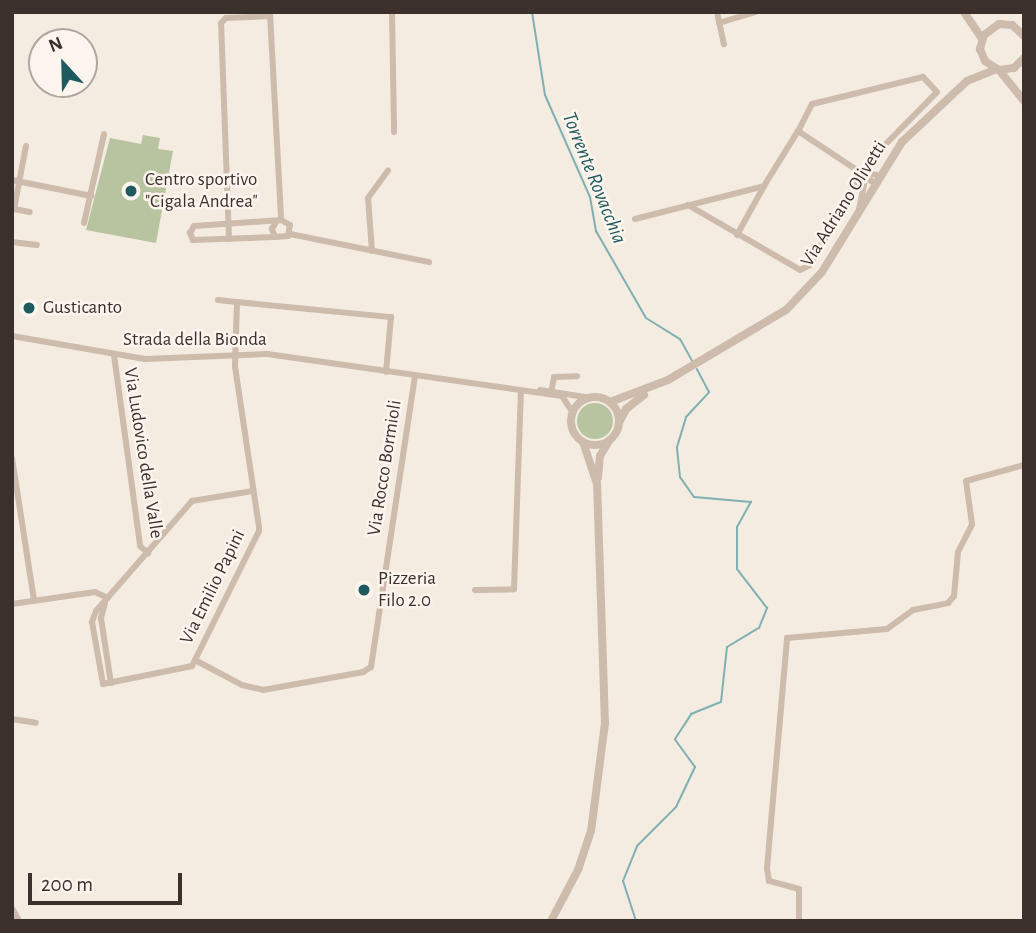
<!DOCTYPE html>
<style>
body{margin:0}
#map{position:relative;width:1036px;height:933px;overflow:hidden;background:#f4ebe1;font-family:"Alegreya Sans",sans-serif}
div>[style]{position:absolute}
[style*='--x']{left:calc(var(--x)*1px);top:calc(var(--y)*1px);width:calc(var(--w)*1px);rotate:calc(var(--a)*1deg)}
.green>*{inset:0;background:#b8c4a0}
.round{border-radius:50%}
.stream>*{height:2px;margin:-1px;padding:0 1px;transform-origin:1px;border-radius:1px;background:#7fb0b2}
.minor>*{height:6px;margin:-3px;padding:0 3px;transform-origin:3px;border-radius:3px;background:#cdbbac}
.tertiary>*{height:8px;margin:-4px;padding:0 4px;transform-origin:4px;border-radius:4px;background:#cdbbac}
.tertiary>.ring{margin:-4px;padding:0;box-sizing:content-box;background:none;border:8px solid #cdbbac;border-radius:50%}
.dots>*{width:19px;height:19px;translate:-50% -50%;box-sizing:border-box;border:4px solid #fbf5ee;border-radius:50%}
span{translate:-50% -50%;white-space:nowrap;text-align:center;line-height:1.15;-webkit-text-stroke:5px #fbf5ee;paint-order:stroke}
.poi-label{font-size:19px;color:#3b302b}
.left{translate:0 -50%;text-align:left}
.street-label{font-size:19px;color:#3b302b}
.water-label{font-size:21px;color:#1f5a5e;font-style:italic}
.frame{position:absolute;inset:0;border:14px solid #3b302b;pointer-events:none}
.north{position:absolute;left:28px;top:28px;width:70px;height:70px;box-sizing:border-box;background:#fbf5ee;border:2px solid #aea6a0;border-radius:50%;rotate:338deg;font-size:19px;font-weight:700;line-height:28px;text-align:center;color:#3b302b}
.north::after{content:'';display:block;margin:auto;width:24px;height:32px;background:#1f5a5e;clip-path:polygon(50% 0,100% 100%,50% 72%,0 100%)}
.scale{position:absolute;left:28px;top:873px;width:154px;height:32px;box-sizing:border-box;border:4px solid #3b302b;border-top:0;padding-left:9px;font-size:21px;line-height:24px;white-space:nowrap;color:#3b302b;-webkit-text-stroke:5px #fbf5ee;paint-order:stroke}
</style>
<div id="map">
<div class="green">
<i style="clip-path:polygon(143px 135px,160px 138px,158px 149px,173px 151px,156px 243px,86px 230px,110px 138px,141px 144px)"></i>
<i class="round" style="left:577px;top:403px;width:36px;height:36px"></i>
</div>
<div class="stream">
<i style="--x:532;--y:12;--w:84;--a:81.1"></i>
<i style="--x:545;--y:95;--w:111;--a:66.2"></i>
<i style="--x:590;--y:197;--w:35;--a:80"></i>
<i style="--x:596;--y:231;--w:100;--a:60.1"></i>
<i style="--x:646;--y:318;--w:40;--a:32"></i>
<i style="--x:680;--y:339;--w:25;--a:61"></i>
<i style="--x:636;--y:921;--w:42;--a:-108"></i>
<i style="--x:623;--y:881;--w:38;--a:-68"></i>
<i style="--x:637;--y:846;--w:55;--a:-45"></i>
<i style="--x:676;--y:807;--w:44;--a:-64.6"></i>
<i style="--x:695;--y:767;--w:34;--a:-126"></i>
<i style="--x:675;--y:739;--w:30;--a:-57"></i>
<i style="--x:691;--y:714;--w:32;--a:-22"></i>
<i style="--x:721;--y:702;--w:55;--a:-83.8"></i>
<i style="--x:727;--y:647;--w:37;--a:-31"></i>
<i style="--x:759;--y:628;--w:22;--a:-68"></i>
<i style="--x:767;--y:608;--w:49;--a:-127.6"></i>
<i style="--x:737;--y:569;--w:42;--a:-90"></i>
<i style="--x:737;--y:527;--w:29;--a:-61"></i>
<i style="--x:751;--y:502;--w:57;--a:-175"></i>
<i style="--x:694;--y:497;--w:24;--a:-125"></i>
<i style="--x:680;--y:477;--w:30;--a:-96"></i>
<i style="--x:677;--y:447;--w:31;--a:-73"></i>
<i style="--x:686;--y:417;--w:34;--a:-47"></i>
<i style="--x:709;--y:392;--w:26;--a:-118"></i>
</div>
<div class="minor">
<i style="--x:392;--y:12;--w:120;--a:89"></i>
<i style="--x:717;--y:12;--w:33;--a:78"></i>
<i style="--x:270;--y:14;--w:206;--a:86.9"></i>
<i style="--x:719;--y:23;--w:39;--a:-17"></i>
<i style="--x:26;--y:146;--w:64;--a:100.8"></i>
<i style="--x:14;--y:209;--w:16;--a:11"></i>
<i style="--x:12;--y:180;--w:81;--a:11.4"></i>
<i style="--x:874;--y:183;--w:21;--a:-143"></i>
<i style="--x:857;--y:170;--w:23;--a:15"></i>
<i style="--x:688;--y:205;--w:129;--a:30.1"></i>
<i style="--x:800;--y:270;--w:11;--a:-27"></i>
<i style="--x:810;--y:265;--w:121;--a:-60.3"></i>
<i style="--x:870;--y:160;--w:95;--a:-45.4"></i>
<i style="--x:937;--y:92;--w:21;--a:-133"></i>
<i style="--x:923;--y:77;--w:114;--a:166.3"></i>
<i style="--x:812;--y:104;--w:30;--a:117"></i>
<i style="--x:859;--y:210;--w:31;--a:-79"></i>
<i style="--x:635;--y:219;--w:133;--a:-14.3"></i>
<i style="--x:764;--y:186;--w:65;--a:-58.3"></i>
<i style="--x:798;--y:131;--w:71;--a:33.5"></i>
<i style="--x:84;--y:223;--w:91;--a:-77.3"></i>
<i style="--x:290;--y:234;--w:142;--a:11.4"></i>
<i style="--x:737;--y:235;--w:56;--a:-61.1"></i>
<i style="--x:275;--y:237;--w:82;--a:177.9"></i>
<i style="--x:193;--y:240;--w:8;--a:-113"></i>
<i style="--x:190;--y:233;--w:8;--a:-60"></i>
<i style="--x:194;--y:226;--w:87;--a:-3.9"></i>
<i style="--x:281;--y:220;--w:10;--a:29"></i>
<i style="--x:290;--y:225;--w:11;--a:100"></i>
<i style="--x:288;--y:236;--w:13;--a:176"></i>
<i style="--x:275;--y:237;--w:9;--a:-111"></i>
<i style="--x:272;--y:229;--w:8;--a:-60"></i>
<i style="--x:229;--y:239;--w:216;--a:-92.1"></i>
<i style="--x:221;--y:23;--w:7;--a:-45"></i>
<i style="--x:226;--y:18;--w:44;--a:-2.6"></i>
<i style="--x:12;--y:242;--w:25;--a:7"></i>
<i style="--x:372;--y:251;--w:53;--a:-94.3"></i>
<i style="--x:368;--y:198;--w:34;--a:-54"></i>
<i style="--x:218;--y:300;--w:19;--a:6"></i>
<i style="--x:12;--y:336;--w:135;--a:9.8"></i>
<i style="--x:145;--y:359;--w:122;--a:-2.3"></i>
<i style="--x:267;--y:354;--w:298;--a:8.1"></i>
<i style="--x:562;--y:396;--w:20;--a:57"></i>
<i style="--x:114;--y:355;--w:193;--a:82.2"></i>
<i style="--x:140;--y:546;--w:11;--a:41"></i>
<i style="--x:540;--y:390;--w:52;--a:8.9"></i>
<i style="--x:551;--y:393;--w:16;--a:-79"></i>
<i style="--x:554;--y:377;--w:23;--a:-2"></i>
<i style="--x:12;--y:458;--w:144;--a:81.2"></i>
<i style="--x:253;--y:491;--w:62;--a:170.7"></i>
<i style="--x:192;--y:501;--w:146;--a:131.1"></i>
<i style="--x:96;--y:611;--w:12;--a:110"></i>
<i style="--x:92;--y:622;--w:63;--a:79.9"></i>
<i style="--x:103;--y:684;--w:91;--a:-11.4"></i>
<i style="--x:192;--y:666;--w:151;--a:-63.6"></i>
<i style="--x:259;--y:531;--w:4;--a:-90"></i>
<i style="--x:259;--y:527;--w:163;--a:-98.5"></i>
<i style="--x:235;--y:366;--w:64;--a:-88.2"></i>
<i style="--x:237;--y:302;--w:155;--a:5.6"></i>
<i style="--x:391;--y:317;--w:55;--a:95.2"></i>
<i style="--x:475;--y:590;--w:39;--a:-1"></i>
<i style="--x:514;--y:589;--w:198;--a:-88"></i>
<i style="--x:105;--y:603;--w:16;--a:105"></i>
<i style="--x:101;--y:618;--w:66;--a:81.3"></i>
<i style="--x:12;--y:604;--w:84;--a:-8.2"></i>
<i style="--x:95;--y:592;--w:14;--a:25"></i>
<i style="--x:195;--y:660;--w:53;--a:28"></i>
<i style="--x:242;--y:685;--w:22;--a:13"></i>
<i style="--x:263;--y:690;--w:102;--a:-10.2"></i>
<i style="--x:363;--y:672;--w:9;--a:-32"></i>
<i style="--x:371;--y:667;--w:294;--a:-81.4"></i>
<i style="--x:12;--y:719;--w:24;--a:9"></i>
<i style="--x:799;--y:921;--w:32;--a:-90"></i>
<i style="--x:799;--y:889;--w:31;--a:-165"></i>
<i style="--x:769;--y:881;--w:13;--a:-99"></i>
<i style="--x:767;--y:868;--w:231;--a:-85"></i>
<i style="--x:787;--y:638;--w:100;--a:-5.1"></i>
<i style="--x:887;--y:629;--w:32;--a:-36"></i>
<i style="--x:913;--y:610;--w:36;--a:-11"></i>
<i style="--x:948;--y:603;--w:9;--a:-49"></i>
<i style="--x:954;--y:596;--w:44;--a:-84.8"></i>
<i style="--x:958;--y:552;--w:31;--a:-63"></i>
<i style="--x:972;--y:524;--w:43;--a:-97.9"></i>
<i style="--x:966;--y:481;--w:60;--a:-15.4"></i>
</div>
<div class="tertiary">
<i style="--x:964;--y:12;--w:32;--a:56"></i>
<i style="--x:1024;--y:36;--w:16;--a:-137"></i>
<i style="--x:1012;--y:25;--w:13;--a:-176"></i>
<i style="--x:999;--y:24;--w:19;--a:144"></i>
<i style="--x:984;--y:35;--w:15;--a:106"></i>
<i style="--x:980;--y:49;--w:13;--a:67"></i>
<i style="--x:985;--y:61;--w:17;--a:33"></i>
<i style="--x:999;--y:70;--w:15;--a:-8"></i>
<i style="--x:1014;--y:68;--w:14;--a:-45"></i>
<i style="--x:999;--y:70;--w:40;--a:51"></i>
<i class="ring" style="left:571px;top:397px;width:40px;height:40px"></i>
<i style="--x:610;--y:402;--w:62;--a:-20.8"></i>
<i style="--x:668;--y:380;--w:137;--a:-30.7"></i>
<i style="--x:786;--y:310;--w:52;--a:-46.5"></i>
<i style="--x:822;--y:272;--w:153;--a:-58.4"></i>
<i style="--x:902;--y:142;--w:89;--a:-43.2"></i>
<i style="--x:967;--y:81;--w:31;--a:-22"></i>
<i style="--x:620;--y:421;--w:13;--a:-63"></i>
<i style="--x:626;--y:409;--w:23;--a:-38"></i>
<i style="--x:598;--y:478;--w:22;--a:-85"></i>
<i style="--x:600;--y:456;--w:17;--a:-59"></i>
<i style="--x:12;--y:910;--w:13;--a:61"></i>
<i style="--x:551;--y:921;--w:58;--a:-62.1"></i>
<i style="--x:578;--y:870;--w:41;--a:-71.6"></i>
<i style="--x:591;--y:831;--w:109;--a:-82.6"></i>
<i style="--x:605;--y:723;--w:239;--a:-91.9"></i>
<i style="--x:597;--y:484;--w:44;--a:-108.4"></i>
</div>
<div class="dots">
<i style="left:131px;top:191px;background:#1f5a5e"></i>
<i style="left:29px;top:308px;background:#1f5a5e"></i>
<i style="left:364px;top:590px;background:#1f5a5e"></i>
</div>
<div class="poi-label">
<span class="left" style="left:145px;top:191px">Centro sportivo<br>"Cigala Andrea"</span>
<span class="left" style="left:43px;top:308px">Gusticanto</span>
<span class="left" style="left:378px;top:590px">Pizzeria<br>Filo 2.0</span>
</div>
<div class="street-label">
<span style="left:844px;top:204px;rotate:-58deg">Via Adriano Olivetti</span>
<span style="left:195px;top:340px">Strada della Bionda</span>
<span style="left:143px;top:453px;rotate:81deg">Via Ludovico della Valle</span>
<span style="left:385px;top:468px;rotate:-81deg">Via Rocco Bormioli</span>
<span style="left:213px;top:587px;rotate:-64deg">Via Emilio Papini</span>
</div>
<div class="water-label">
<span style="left:594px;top:178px;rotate:68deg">Torrente Rovacchia</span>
</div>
<div class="frame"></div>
<div class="north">N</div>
<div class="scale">200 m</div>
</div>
